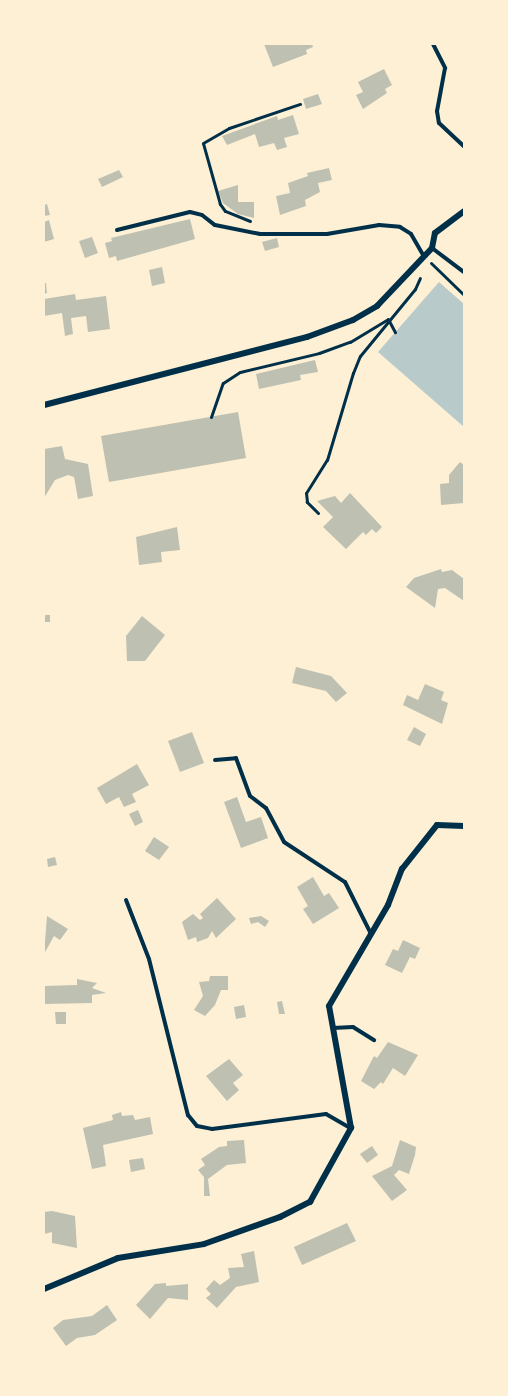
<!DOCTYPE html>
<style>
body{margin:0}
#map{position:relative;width:508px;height:1396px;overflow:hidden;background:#fdf0d5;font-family:"Libre Baskerville",serif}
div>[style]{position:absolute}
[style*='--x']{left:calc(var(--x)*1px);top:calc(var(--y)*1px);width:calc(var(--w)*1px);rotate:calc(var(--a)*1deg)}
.green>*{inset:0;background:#b9caca}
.building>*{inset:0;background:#bec0b2}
.path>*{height:3px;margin:-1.5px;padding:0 1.5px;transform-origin:1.5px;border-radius:1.5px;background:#003049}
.service>*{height:4px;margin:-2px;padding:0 2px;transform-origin:2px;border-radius:2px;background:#003049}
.minor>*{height:6px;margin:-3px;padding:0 3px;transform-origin:3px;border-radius:3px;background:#003049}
span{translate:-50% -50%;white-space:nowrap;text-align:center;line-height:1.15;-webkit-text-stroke:5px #fdf0d5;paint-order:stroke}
.frame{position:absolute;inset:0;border:45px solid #fdf0d5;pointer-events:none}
</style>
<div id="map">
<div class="green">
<i style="clip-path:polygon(439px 282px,464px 304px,464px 427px,378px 352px)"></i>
</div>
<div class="building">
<i style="clip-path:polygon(264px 44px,312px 44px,313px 47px,306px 50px,307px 54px,273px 67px)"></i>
<i style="clip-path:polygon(384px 69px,392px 85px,385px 89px,387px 93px,363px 109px,356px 95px,363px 92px,358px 82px)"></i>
<i style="clip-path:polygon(318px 94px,322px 104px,306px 109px,303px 99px)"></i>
<i style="clip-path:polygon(293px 115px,299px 134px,284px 138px,287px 147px,277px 150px,274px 143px,259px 147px,255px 134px,227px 145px,222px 136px,277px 116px,278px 120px)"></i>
<i style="clip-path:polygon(329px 168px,332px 180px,318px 183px,320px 192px,305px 200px,306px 206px,280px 215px,276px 196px,290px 193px,288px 183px,308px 176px,307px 173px)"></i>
<i style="clip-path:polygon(119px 170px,123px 177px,102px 187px,98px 179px)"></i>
<i style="clip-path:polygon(238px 185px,238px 202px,254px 202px,254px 218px,238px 214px,223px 203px,218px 191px)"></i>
<i style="clip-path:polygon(47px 204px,50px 215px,44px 216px,44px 205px)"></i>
<i style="clip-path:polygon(190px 219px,195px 239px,117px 261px,116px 256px,109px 258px,105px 243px,112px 241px,111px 238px)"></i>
<i style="clip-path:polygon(49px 220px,54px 239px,44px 242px,44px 222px)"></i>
<i style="clip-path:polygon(92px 237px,98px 253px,85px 258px,79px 241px)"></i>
<i style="clip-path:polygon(277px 238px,279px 247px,265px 251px,262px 242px)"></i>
<i style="clip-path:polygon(162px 267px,165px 283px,152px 286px,149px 270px)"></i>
<i style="clip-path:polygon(44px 283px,46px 283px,47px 293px,44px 294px)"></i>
<i style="clip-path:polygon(75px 294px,76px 300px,106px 296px,110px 329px,88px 332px,86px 316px,71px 318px,73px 334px,65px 336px,62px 313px,44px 316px,44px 299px)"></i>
<i style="clip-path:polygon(315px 360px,318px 372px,300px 375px,301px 380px,259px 389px,256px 374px)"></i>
<i style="clip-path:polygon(238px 412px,246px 458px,109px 482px,101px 436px)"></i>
<i style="clip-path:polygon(62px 446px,65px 459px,88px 464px,93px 496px,78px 499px,74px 477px,68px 475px,55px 480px,44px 498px,44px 449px)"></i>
<i style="clip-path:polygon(460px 462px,464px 465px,464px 503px,441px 505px,440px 484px,449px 483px,449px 475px)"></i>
<i style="clip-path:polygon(350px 493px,382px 527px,376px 533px,372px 529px,366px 535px,363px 532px,346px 549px,323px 527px,333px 517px,317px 501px,335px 496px,341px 503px)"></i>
<i style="clip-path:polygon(177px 527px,180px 550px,161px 552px,162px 562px,139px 565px,136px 537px)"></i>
<i style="clip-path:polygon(441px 569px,442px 572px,452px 570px,464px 579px,464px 601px,445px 588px,438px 589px,435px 608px,406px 587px,414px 578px)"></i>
<i style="clip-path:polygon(44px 615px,50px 615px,50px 622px,44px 622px)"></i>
<i style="clip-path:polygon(142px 616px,165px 635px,145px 661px,127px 661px,126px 636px)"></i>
<i style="clip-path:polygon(296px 667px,331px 676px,347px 693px,336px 702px,326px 691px,292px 683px)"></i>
<i style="clip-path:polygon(425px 684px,444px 692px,441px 700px,448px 703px,442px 724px,403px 705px,407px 695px,418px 700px)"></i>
<i style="clip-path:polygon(414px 727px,426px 734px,420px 746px,407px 740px)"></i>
<i style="clip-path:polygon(192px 732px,204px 763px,180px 772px,168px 741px)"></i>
<i style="clip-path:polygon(137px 764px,149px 785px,132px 794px,136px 802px,124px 807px,119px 797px,106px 804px,97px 788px)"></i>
<i style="clip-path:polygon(237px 797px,246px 822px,261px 817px,268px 838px,241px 848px,224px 802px)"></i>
<i style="clip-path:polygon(138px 810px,143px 822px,135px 826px,129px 814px)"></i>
<i style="clip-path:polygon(154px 837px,169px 847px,159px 860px,145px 851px)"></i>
<i style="clip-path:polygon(55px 857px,57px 865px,48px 867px,47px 859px)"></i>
<i style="clip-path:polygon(313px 877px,324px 896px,329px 893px,339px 908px,313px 924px,303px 909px,308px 906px,297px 887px)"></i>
<i style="clip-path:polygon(217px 898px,236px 919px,216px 938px,212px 931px,208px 938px,197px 942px,196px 937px,188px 940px,182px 922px,193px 914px,200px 920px,203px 918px,200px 914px)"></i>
<i style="clip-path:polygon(47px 916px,68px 929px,60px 940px,54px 936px,44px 954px)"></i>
<i style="clip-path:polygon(261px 916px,269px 921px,265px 927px,258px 922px,251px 924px,249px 918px)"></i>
<i style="clip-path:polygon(403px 940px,420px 948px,415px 959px,410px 957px,402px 973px,385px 965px,393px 949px,398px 951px)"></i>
<i style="clip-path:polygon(210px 976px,228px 976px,228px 990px,221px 990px,215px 1005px,205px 1016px,194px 1010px,203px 996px,199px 982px,209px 981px)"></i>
<i style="clip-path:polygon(77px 979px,97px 983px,92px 988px,106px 993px,92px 995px,92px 1003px,44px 1004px,44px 986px,77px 985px)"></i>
<i style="clip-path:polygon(282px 1001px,285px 1014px,279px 1014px,277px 1002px)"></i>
<i style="clip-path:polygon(244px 1005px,246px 1017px,236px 1019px,234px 1007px)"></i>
<i style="clip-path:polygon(55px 1012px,66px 1012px,66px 1024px,56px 1024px)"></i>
<i style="clip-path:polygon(388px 1042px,418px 1055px,405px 1076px,393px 1068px,383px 1084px,381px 1082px,374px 1089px,361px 1081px,374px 1056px,377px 1058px)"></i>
<i style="clip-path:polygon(229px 1059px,243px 1075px,233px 1083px,239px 1090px,227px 1101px,206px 1076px)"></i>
<i style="clip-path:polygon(121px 1112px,122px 1116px,133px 1115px,135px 1120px,150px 1117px,153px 1134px,103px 1145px,106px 1166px,92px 1169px,83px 1128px,113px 1120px,112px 1115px)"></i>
<i style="clip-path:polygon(244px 1140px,246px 1163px,227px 1165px,208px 1179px,210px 1196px,204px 1196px,204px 1177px,198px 1170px,205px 1165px,201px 1159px,219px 1147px,227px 1146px,227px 1141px)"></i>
<i style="clip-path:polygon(400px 1140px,416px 1147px,415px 1155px,409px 1174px,399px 1170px,394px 1175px,407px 1190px,392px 1201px,372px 1176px,392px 1166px)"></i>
<i style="clip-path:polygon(372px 1146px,378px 1155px,367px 1163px,360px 1154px)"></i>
<i style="clip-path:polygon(143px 1158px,145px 1169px,131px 1172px,129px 1160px)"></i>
<i style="clip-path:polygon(52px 1211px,75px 1216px,77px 1248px,52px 1243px,52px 1232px,44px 1234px,44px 1212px)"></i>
<i style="clip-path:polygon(347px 1223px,356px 1241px,302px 1265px,294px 1247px)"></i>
<i style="clip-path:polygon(254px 1251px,259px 1282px,236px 1287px,217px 1308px,206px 1298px,211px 1294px,206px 1289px,214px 1280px,220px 1285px,230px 1278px,228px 1268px,244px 1267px,241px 1254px)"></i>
<i style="clip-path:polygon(166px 1283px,166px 1286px,188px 1284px,188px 1300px,168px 1298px,150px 1319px,136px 1305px,155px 1284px)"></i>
<i style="clip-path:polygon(107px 1305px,117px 1320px,95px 1335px,77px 1338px,66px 1346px,53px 1328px,63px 1320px,92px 1316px)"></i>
</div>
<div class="path">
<i style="--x:250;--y:221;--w:27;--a:-158"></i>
<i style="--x:225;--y:211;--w:9;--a:-126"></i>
<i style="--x:220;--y:204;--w:63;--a:-105.6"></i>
<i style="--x:203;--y:143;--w:30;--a:-30"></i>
<i style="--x:229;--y:128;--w:75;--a:-18.7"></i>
<i style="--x:431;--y:263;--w:46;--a:44.1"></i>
<i style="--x:211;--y:417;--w:36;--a:-71"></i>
<i style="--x:223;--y:383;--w:20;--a:-33"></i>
<i style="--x:240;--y:372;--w:81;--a:-13.5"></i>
<i style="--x:319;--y:353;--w:33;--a:-20"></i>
<i style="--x:350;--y:342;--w:44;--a:-31.2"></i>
<i style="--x:388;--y:319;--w:15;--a:62"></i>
<i style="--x:318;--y:513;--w:16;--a:-135"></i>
<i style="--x:307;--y:502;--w:9;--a:-96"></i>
<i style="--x:306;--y:493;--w:39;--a:-58"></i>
<i style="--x:327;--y:460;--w:91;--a:-73.4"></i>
<i style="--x:353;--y:373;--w:18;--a:-68"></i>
<i style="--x:360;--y:356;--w:87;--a:-50.6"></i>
<i style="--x:415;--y:289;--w:12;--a:-66"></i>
</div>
<div class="service">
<i style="--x:433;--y:44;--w:27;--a:63"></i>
<i style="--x:445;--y:68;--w:44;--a:100.5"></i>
<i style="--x:437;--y:111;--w:12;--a:81"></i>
<i style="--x:439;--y:123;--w:34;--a:43"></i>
<i style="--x:117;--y:230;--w:75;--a:-13.9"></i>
<i style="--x:190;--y:212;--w:12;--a:14"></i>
<i style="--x:202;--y:215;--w:16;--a:38"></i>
<i style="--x:215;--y:225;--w:46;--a:11.3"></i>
<i style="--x:260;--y:234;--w:67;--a:0"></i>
<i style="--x:327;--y:234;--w:53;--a:-9.8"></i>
<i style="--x:379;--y:225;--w:21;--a:5"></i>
<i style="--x:400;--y:227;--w:13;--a:32"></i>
<i style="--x:411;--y:234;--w:24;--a:60"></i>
<i style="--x:432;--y:248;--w:40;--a:37"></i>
<i style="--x:215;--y:760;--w:21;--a:-5"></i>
<i style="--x:236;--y:758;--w:40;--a:69.8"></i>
<i style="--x:250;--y:796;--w:20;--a:37"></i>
<i style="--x:266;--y:808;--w:38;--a:62"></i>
<i style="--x:284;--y:842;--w:73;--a:33.3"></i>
<i style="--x:345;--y:882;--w:58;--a:63.4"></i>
<i style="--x:126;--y:900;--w:63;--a:68.7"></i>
<i style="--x:149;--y:959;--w:161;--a:76"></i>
<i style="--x:188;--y:1115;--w:14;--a:51"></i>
<i style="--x:197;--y:1126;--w:15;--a:11"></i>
<i style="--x:212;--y:1129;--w:115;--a:-7.5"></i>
<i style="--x:326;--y:1114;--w:28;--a:30"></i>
<i style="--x:333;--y:1028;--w:20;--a:-3"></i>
<i style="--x:353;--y:1027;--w:25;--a:32"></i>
</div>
<div class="minor">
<i style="--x:44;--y:405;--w:272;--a:-14.5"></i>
<i style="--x:307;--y:337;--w:49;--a:-20.3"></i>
<i style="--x:353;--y:320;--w:28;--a:-30"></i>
<i style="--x:377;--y:306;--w:80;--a:-46.5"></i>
<i style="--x:432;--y:248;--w:15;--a:-79"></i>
<i style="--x:435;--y:233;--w:36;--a:-37"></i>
<i style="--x:44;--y:1289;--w:80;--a:-22.7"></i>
<i style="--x:118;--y:1258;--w:87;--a:-9.2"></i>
<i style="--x:204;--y:1244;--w:81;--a:-19.6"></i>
<i style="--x:280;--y:1217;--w:34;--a:-27"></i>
<i style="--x:310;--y:1202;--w:85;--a:-61"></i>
<i style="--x:351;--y:1128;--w:124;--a:-100.2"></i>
<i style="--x:329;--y:1006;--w:117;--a:-59.7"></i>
<i style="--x:388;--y:905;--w:39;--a:-69"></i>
<i style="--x:402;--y:869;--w:56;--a:-51.5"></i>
<i style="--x:437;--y:825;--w:27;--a:2"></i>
</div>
<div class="frame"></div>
</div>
